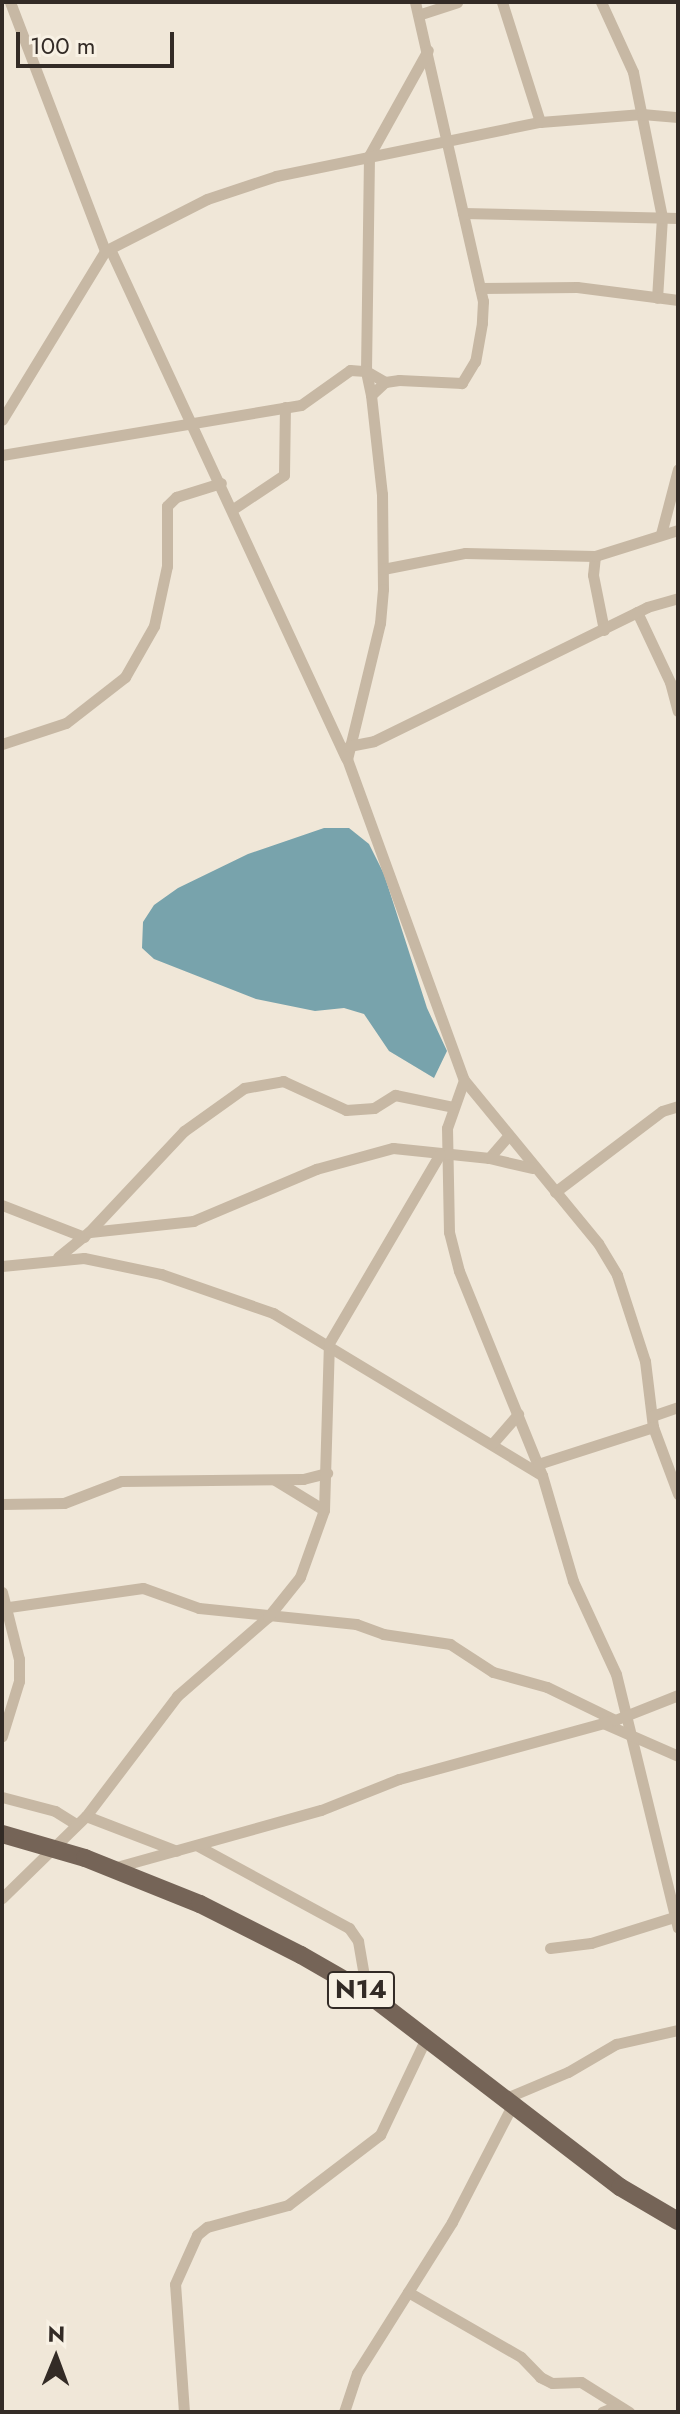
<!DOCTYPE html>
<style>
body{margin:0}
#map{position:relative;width:680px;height:2414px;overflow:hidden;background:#f0e7d8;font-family:Jost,sans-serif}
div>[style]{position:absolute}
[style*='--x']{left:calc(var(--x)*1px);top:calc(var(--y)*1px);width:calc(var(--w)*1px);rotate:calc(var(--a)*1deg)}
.water>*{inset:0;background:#78a3ac}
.minor>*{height:11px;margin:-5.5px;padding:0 5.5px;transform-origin:5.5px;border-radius:5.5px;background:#c7b8a4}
.primary>*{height:18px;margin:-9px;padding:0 9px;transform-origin:9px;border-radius:9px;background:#756457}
span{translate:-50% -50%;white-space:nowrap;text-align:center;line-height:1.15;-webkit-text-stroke:6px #f8f1e4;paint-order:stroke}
.shield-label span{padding:2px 6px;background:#f8f1e4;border:2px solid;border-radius:6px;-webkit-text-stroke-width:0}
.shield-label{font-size:26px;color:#332b26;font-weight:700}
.frame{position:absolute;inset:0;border:4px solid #332b26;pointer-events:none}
.north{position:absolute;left:16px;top:2318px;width:80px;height:80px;-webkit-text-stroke:6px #f8f1e4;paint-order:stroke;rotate:1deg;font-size:22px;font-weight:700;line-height:32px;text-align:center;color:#332b26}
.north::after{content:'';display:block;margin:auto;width:28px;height:36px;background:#332b26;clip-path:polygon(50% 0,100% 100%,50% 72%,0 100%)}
.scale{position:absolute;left:16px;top:32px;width:158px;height:36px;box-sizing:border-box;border:4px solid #332b26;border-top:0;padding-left:10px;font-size:24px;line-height:28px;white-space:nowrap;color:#332b26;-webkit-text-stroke:6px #f8f1e4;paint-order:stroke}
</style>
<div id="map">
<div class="water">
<i style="clip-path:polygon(324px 828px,349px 828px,369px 844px,384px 874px,427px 1008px,447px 1051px,434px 1078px,389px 1051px,364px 1014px,344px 1008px,315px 1011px,256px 999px,154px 959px,142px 948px,143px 922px,154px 905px,178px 888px,248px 854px)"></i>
</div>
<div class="minor">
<i style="--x:10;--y:2;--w:267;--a:69.1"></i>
<i style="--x:415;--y:2;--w:307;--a:77.2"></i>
<i style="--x:483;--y:301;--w:22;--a:93"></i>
<i style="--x:482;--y:323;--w:39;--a:100"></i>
<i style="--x:475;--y:361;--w:26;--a:121"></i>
<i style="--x:462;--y:383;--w:63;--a:-177.3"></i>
<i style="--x:399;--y:380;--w:14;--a:172"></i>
<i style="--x:385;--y:382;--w:19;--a:137"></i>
<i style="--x:371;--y:395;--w:100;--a:83.7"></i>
<i style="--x:382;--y:494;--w:95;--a:89.4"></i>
<i style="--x:383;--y:589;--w:34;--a:95"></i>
<i style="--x:380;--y:623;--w:140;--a:103.6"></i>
<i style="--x:347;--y:759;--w:342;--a:70"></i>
<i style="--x:464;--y:1080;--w:211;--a:50.6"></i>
<i style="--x:598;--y:1243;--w:37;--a:59"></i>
<i style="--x:617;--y:1275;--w:90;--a:72"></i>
<i style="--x:645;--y:1361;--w:66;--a:83.1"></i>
<i style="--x:653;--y:1427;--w:72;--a:69.5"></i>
<i style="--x:502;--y:2;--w:126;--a:72.4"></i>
<i style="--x:601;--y:2;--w:77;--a:65.4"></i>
<i style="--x:633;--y:72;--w:148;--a:78.7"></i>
<i style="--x:662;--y:217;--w:81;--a:93.5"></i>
<i style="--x:421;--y:14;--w:38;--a:-18"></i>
<i style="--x:463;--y:213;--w:215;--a:1.3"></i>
<i style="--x:110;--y:249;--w:561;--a:65.13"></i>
<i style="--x:480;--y:288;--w:97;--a:-0.6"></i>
<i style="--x:577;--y:287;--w:102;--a:7.3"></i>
<i style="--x:371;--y:395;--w:25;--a:-102"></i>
<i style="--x:366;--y:371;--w:215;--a:-89.2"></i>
<i style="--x:369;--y:156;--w:121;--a:-60.9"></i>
<i style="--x:2;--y:420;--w:198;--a:-58.6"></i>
<i style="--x:105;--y:251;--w:114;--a:-27"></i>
<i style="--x:207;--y:199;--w:73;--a:-18.4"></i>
<i style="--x:276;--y:176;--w:269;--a:-11.6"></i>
<i style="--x:540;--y:122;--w:102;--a:-4.5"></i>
<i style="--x:642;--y:114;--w:36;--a:5"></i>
<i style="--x:2;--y:455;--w:303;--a:-9.5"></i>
<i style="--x:301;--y:405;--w:60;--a:-35.5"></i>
<i style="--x:350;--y:370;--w:16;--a:4"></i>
<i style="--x:366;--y:371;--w:22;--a:30"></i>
<i style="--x:233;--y:509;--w:61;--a:-33.7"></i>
<i style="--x:284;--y:475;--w:68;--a:-89.2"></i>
<i style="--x:661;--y:534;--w:67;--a:-75.3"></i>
<i style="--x:595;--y:556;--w:19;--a:96"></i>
<i style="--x:593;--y:575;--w:56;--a:78.7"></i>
<i style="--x:383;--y:569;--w:84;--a:-11"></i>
<i style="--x:465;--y:553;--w:130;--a:1.3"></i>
<i style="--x:595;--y:556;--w:87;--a:-17.4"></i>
<i style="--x:637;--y:612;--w:77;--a:64.8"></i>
<i style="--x:670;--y:682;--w:30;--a:75"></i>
<i style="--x:2;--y:744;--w:67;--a:-18.2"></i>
<i style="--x:66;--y:723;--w:75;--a:-37.9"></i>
<i style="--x:125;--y:677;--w:59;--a:-60.4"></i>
<i style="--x:154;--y:626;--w:61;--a:-77.8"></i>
<i style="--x:167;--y:566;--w:60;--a:-90"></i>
<i style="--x:167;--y:506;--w:13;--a:-45"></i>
<i style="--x:176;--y:497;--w:47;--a:-17.3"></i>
<i style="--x:349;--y:746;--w:25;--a:-11"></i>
<i style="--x:374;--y:741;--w:304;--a:-26.1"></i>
<i style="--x:647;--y:607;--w:32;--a:-16"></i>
<i style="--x:464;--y:1080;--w:51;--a:109.5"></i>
<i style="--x:447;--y:1128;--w:104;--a:88.9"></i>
<i style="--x:449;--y:1232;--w:40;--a:75.6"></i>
<i style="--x:459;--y:1271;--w:220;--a:67.9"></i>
<i style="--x:542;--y:1475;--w:110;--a:73.7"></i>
<i style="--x:573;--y:1581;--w:102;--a:65.2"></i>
<i style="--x:616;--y:1674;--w:261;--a:76.3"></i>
<i style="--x:489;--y:1158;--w:29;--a:-49"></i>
<i style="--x:555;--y:1192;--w:134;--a:-37.1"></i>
<i style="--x:662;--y:1111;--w:17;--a:-17"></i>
<i style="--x:2;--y:1205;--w:88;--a:21.3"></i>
<i style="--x:90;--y:1232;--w:104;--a:-6.1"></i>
<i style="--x:193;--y:1221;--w:134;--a:-22.9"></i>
<i style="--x:316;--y:1169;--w:80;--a:-15.3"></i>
<i style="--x:393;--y:1148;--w:97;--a:5.9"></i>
<i style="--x:489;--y:1158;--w:44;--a:13.1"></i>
<i style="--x:58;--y:1257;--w:40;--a:-39"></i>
<i style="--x:89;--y:1232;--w:139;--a:-46.8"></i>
<i style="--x:184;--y:1131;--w:74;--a:-35.6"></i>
<i style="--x:244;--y:1088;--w:40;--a:-10"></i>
<i style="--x:283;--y:1081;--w:69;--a:24.7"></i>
<i style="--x:346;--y:1110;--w:28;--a:-4"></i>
<i style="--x:374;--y:1108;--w:25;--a:-32"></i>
<i style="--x:395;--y:1095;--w:59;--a:11.7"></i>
<i style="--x:2;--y:1266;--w:82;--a:-5.6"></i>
<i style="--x:84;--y:1258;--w:79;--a:11.7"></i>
<i style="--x:161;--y:1274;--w:119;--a:19.2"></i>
<i style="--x:273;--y:1313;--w:314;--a:31.1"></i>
<i style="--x:652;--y:1416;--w:28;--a:-19"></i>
<i style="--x:492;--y:1444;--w:40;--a:-49"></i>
<i style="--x:538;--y:1464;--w:121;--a:-17.8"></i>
<i style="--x:275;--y:1480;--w:57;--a:31.5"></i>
<i style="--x:2;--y:1504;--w:62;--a:-0.9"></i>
<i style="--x:64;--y:1503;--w:61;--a:-21.1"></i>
<i style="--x:121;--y:1481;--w:182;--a:-0.6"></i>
<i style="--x:303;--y:1479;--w:25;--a:-14"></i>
<i style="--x:2;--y:1592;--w:69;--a:75.8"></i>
<i style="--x:19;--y:1659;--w:22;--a:90"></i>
<i style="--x:19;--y:1681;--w:58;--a:107.2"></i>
<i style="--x:2;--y:1608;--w:142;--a:-8.1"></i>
<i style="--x:143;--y:1588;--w:59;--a:19.7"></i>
<i style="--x:199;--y:1608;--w:158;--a:5.8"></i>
<i style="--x:356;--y:1624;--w:29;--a:20"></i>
<i style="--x:383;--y:1634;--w:68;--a:8.5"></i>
<i style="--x:450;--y:1644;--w:51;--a:33.1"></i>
<i style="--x:493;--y:1672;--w:56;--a:15.5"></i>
<i style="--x:547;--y:1687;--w:76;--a:25.9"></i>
<i style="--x:603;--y:1723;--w:82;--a:23.7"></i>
<i style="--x:2;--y:1797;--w:55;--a:14.8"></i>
<i style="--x:55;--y:1811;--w:25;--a:32"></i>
<i style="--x:86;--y:1816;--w:97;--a:21"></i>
<i style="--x:198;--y:1846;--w:172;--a:28.5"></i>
<i style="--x:349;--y:1928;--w:16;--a:55"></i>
<i style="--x:358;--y:1941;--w:53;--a:80.2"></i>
<i style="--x:113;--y:1868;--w:216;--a:-15.6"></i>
<i style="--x:321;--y:1810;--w:84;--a:-21.7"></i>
<i style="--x:399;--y:1779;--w:224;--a:-15.3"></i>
<i style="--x:615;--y:1720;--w:68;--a:-21.6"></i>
<i style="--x:2;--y:1898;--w:117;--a:-44.3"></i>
<i style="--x:86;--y:1816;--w:151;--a:-52.8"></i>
<i style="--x:177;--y:1696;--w:121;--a:-41"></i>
<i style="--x:268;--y:1617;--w:51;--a:-51.3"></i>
<i style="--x:300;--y:1577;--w:71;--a:-70.3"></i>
<i style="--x:324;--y:1510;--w:167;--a:-88.3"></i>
<i style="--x:329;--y:1343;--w:219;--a:-59.6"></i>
<i style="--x:550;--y:1948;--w:41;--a:-7"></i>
<i style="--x:591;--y:1943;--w:87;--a:-17.4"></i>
<i style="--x:506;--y:2098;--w:67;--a:-22.8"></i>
<i style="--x:568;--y:2072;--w:56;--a:-30.3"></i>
<i style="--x:616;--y:2044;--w:64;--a:-12.7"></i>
<i style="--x:408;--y:2292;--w:130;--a:29.9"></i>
<i style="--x:521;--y:2357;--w:28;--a:46"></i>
<i style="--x:540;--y:2377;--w:13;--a:27"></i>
<i style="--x:552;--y:2383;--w:29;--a:-2"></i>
<i style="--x:581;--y:2382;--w:57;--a:32"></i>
<i style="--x:184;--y:2412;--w:128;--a:-94"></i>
<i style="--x:175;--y:2284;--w:54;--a:-65.8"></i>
<i style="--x:197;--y:2235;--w:13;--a:-39"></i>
<i style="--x:207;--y:2227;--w:84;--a:-15.2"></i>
<i style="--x:288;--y:2205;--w:116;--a:-37.3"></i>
<i style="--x:380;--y:2135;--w:107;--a:-64.6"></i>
<i style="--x:344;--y:2412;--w:41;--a:-71.6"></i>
<i style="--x:357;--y:2373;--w:178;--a:-57.8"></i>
<i style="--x:452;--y:2222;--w:133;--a:-62.7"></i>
<i style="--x:602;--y:2412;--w:17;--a:-21"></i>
</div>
<div class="primary">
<i style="--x:2;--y:1834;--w:86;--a:16.1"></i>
<i style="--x:85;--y:1858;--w:124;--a:21.8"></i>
<i style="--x:200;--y:1904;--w:113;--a:26.8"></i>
<i style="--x:301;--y:1955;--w:76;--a:29.9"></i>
<i style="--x:367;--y:1993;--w:319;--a:37.5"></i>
<i style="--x:620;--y:2187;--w:67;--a:30.4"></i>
</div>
<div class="shield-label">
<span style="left:361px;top:1990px">N14</span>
</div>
<div class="frame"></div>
<div class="north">N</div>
<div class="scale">100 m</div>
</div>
